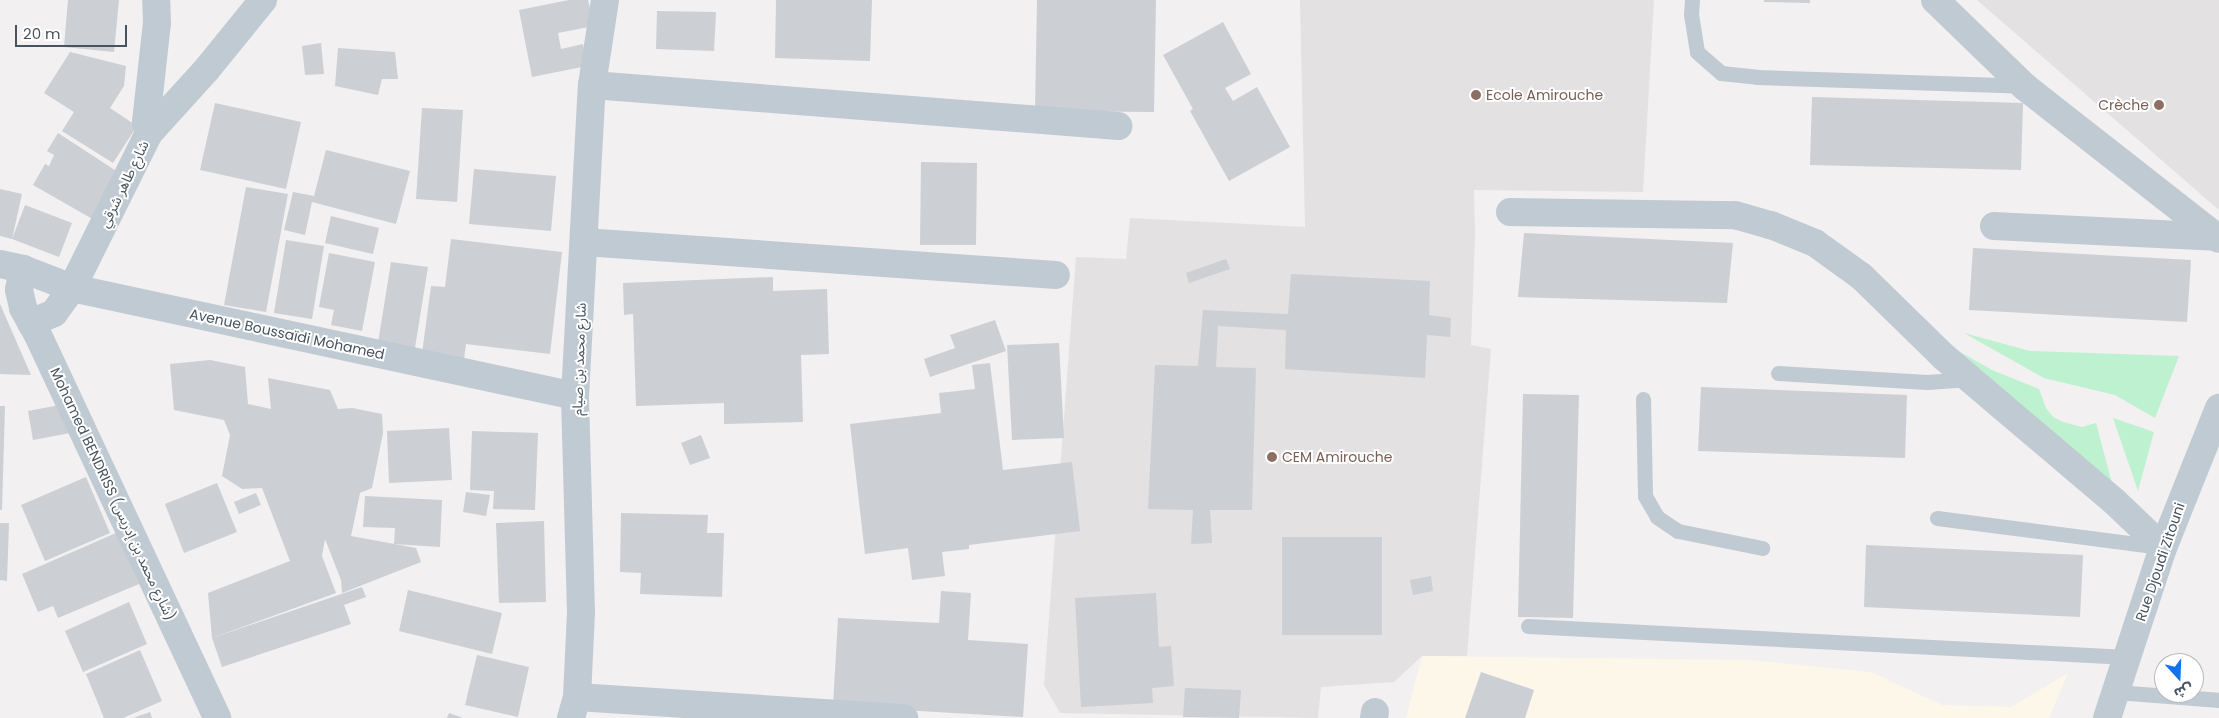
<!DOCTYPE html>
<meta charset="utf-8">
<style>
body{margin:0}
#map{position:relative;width:2219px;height:718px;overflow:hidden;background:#f2f0f0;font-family:Poppins,"Noto Sans Arabic",sans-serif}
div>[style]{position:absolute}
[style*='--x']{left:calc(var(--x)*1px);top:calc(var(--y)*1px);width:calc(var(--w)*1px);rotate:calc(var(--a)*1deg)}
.commercial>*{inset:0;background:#fdf7e9}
.education>*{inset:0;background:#e3e1e2}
.green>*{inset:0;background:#bdf1d0}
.building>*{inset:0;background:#cccfd4}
.service>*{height:15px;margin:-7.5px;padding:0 7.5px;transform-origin:7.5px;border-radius:7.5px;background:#c0cad2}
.minor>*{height:28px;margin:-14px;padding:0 14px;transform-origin:14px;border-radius:14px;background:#c0cad2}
.tertiary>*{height:28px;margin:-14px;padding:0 14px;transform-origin:14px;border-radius:14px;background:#c0cad2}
.dots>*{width:14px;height:14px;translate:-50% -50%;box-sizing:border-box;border:2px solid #fff;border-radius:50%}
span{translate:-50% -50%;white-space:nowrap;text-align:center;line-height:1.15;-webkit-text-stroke:4px #fff;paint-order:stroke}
.education-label{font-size:14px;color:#785e54}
.left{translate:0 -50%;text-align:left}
.right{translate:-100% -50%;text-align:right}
.street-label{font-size:14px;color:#47535e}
.north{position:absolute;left:2154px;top:653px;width:50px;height:50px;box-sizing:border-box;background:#fff;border:1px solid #b5babf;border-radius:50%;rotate:160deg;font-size:14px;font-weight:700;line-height:20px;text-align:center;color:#47535e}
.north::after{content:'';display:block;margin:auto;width:18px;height:22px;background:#1273ea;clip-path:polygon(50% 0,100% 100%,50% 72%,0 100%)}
.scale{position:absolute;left:15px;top:25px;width:112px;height:22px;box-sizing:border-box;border:2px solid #47535e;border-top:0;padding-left:6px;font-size:15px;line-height:18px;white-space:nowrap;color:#47535e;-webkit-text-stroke:4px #fff;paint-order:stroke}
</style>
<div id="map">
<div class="commercial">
<i style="clip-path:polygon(1422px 656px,1751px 660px,1871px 672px,1942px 705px,2011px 707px,2068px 673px,2049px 718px,1406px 718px)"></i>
</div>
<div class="education">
<i style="clip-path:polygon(1300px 0,1654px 0,1643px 192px,1474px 190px,1475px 236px,1471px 345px,1491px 349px,1467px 656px,1422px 656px,1394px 682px,1321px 687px,1318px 718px,1060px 713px,1044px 685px,1076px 257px,1126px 259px,1130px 218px,1305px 227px)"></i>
<i style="clip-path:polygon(1977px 0,2219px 0,2219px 210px)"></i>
</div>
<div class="green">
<i style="clip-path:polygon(1964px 333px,2030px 351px,2179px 356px,2155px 418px,2115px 395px,2044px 378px)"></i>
<i style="clip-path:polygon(1946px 344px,1992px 370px,2039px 389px,2046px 408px,2053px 417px,2063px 422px,2082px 427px,2096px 423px,2113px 487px)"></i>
<i style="clip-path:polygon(2113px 418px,2154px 432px,2138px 491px)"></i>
</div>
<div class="building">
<i style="clip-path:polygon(68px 0,119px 0,114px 52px,64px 47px)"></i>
<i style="clip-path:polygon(569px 0,588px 0,594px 26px,558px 33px,561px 49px,583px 44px,587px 66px,532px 77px,519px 10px)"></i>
<i style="clip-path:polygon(776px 0,872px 0,870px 61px,775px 58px)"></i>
<i style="clip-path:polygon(1037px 0,1156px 0,1154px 112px,1035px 111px)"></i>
<i style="clip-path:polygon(1764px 0,1810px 0,1810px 3px,1764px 2px)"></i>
<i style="clip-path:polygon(657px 11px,716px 12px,714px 51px,656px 49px)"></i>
<i style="clip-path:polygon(1223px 22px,1251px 74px,1225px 88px,1233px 101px,1257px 87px,1290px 147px,1229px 181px,1190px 111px,1193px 109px,1163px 55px)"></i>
<i style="clip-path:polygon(321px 43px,324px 74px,305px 75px,302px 46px)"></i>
<i style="clip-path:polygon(338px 48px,395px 52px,398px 79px,382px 79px,378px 95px,335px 86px)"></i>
<i style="clip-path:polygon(70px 52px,126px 66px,124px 86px,110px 108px,137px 126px,113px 163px,62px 131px,74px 112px,44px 93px)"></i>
<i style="clip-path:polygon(1812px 97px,2023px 103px,2021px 170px,1810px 165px)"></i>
<i style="clip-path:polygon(215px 103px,301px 122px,286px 189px,200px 170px)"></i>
<i style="clip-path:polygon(422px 108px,463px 110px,457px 202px,416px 199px)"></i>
<i style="clip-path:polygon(58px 133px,124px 176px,96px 221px,33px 185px,45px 164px,49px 166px,54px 155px,47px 151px)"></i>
<i style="clip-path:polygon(326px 150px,410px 171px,396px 224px,312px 202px,305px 235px,284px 230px,293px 192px,314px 196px)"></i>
<i style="clip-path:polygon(921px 162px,977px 163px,976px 245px,920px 245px)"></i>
<i style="clip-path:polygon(474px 169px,556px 176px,551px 231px,469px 224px)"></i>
<i style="clip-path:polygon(246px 187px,288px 194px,266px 312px,224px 305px)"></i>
<i style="clip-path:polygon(0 189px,22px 194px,12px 239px,0 236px)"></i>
<i style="clip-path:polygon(25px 205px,72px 223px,59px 257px,12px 239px)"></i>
<i style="clip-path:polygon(331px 216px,379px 228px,373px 254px,325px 243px)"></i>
<i style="clip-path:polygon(1524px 233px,1733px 243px,1727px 303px,1518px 297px)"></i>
<i style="clip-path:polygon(451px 239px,562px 252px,550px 354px,466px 344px,463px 367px,421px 361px,431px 286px,445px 287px)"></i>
<i style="clip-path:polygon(286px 240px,324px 246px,312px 319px,274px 313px)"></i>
<i style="clip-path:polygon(1973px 248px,2191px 260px,2187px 322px,1969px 310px)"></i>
<i style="clip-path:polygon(329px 253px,375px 262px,362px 331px,331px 325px,334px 310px,319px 307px)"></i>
<i style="clip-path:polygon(1226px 259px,1230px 269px,1189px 283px,1186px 273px)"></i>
<i style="clip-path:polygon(391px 262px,428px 267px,414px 354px,377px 349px)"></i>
<i style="clip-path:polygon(1291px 274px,1430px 281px,1429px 315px,1451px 318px,1450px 337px,1427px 335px,1425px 378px,1285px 369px,1286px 330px,1218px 326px,1216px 367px,1256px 368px,1252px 510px,1210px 510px,1212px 543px,1191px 544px,1193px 510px,1148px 509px,1155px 365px,1198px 366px,1203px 310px,1288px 314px)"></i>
<i style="clip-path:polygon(773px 277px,773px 291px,827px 289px,829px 354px,801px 355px,803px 422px,724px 424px,724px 403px,636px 406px,633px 314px,624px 315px,623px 283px)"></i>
<i style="clip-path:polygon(0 304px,31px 375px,0 374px)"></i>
<i style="clip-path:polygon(995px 320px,1006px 351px,930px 377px,924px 359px,955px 348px,950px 335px)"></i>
<i style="clip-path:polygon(1059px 343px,1064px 438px,1012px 440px,1007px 345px)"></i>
<i style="clip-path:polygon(210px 360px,245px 367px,248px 404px,271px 409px,268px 378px,330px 390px,338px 409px,352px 408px,382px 414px,383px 433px,372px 488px,360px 493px,351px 536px,416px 548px,421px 562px,342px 593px,341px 580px,325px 539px,322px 556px,336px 593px,212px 638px,208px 593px,290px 561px,262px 488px,242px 489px,222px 476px,230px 435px,224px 420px,174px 410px,170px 364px)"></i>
<i style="clip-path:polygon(990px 363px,1003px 470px,1072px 462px,1080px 531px,969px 545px,969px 549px,942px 552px,945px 576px,912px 580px,908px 548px,865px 554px,850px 424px,941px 413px,939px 393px,975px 389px,972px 365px)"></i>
<i style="clip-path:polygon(1701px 387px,1907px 395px,1905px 458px,1698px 451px)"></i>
<i style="clip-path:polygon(1523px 394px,1579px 395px,1573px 618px,1518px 617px)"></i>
<i style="clip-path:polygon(65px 404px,70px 433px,33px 440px,28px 411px)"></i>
<i style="clip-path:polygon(0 406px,5px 406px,2px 510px,0 510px)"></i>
<i style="clip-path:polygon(449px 428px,452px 480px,389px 483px,387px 431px)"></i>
<i style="clip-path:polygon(472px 431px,538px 433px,535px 510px,493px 509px,494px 491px,470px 490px)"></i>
<i style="clip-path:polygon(701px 435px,710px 458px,690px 465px,681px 443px)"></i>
<i style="clip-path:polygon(86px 477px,110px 533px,45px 561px,21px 505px)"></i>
<i style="clip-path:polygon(217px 483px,237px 532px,184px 553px,165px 504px)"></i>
<i style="clip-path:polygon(466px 492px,490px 495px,486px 516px,463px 512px)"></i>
<i style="clip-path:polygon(256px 493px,261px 505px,239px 514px,234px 502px)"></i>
<i style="clip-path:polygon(365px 496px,442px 500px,440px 547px,394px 544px,395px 528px,363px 527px)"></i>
<i style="clip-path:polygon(621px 513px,708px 515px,707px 533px,724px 533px,722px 597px,640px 594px,641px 573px,620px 572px)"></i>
<i style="clip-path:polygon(544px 521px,546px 602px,499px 603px,496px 523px)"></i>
<i style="clip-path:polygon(0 523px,9px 523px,7px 581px,0 580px)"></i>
<i style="clip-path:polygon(116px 533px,139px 584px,58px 618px,53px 606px,38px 612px,22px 574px)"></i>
<i style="clip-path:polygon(1282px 537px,1382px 537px,1382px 635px,1282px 635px)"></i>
<i style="clip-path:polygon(1866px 545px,2083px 555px,2080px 617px,1864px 607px)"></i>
<i style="clip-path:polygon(1431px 576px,1433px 591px,1413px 595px,1410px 580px)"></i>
<i style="clip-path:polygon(362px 587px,366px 597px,344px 605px,351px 624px,222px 667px,212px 638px)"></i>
<i style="clip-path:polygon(408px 590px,502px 613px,492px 654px,399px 631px)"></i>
<i style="clip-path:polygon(941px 591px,971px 593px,968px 640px,1028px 644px,1023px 717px,833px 706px,838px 618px,939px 623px)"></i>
<i style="clip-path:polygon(1156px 593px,1159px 647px,1171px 646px,1174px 686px,1152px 688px,1153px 703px,1081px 707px,1075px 598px)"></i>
<i style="clip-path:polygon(129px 602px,147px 644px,83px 672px,65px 631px)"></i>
<i style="clip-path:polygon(140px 650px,162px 701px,123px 718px,104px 718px,86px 674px)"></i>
<i style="clip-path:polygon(477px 655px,529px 667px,518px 717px,465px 705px)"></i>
<i style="clip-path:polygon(1481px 672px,1534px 690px,1525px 718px,1465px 718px)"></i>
<i style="clip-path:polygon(1185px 688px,1241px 690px,1239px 718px,1183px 717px)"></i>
<i style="clip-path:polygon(150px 712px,152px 718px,133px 718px)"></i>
<i style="clip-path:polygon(449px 713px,463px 718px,447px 718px)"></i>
</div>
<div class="service">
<i style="--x:1692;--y:0;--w:14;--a:94"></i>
<i style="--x:1691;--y:14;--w:38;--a:81"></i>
<i style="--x:1697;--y:52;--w:32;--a:41"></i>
<i style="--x:1721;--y:73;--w:36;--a:6"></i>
<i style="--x:1757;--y:77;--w:267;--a:1.9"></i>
<i style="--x:1778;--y:373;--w:149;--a:3.5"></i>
<i style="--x:1927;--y:382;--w:43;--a:-4"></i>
<i style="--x:1643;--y:399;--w:97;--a:88.8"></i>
<i style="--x:1645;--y:496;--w:24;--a:60"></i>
<i style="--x:1657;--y:517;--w:25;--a:34"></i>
<i style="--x:1678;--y:531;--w:86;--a:11.4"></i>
<i style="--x:1937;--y:518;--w:224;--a:7.4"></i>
<i style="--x:1528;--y:626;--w:600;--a:2.96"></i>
<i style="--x:2116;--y:692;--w:103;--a:4.4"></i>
</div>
<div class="minor">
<i style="--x:1935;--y:0;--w:125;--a:44"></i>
<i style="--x:2025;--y:87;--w:246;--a:38.1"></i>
<i style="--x:592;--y:85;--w:528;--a:4.46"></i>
<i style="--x:149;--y:133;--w:11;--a:-105"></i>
<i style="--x:146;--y:122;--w:100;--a:-83.7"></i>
<i style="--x:157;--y:23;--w:23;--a:-92"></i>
<i style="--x:1510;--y:212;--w:225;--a:0.8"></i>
<i style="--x:1735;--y:215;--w:37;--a:16"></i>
<i style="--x:1771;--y:225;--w:48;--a:22.2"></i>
<i style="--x:1815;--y:243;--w:57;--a:35.7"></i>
<i style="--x:1861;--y:276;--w:116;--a:44.3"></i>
<i style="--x:1944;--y:357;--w:224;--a:40.3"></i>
<i style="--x:2115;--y:502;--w:66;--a:43.8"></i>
<i style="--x:1994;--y:226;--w:222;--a:2.8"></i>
<i style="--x:584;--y:242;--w:473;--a:4"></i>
<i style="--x:0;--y:264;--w:24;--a:12"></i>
<i style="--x:23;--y:269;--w:53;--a:21.2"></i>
<i style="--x:72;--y:288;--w:514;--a:12.12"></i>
<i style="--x:23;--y:269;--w:21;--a:101"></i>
<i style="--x:19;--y:290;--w:18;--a:77"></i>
<i style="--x:23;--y:308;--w:29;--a:61"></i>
<i style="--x:37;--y:333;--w:425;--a:64.9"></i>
<i style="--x:31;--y:323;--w:25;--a:-23"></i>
<i style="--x:54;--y:313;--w:31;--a:-54"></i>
<i style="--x:72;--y:288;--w:173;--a:-63.6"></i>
<i style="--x:149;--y:133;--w:86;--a:-47.8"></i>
<i style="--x:207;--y:69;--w:89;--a:-50.9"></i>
<i style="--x:577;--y:697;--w:328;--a:3.7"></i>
<i style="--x:571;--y:718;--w:22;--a:-74"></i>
<i style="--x:577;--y:697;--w:85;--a:-87.3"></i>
<i style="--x:581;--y:612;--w:216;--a:-91.6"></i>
<i style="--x:575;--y:396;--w:311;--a:-86.9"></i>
<i style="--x:592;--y:85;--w:86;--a:-81.3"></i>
<i style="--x:1374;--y:718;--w:6;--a:-81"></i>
</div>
<div class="tertiary">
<i style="--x:2107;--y:718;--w:179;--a:-71.8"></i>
<i style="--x:2163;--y:548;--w:151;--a:-68.2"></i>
</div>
<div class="dots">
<i style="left:1476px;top:95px;background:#8d6e63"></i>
<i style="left:2159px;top:105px;background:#8d6e63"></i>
<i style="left:1272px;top:457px;background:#8d6e63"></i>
</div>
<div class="education-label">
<span class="left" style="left:1486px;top:95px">Ecole Amirouche</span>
<span class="right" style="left:2149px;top:105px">Crèche</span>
<span class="left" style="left:1282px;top:457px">CEM Amirouche</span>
</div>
<div class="street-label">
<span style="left:124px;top:184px;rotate:-64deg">شارع طاهر شرقي</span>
<span style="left:287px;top:334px;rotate:12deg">Avenue Boussaïdi Mohamed</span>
<span style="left:579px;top:359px;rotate:-88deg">شارع محمد بن صيام</span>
<span style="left:113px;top:494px;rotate:65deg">Mohamed BENDRISS (شارع محمد بن إدريس)</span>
<span style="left:2160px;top:562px;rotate:-71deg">Rue Djoudi Zitouni</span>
</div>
<div class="north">ش</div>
<div class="scale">20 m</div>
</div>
